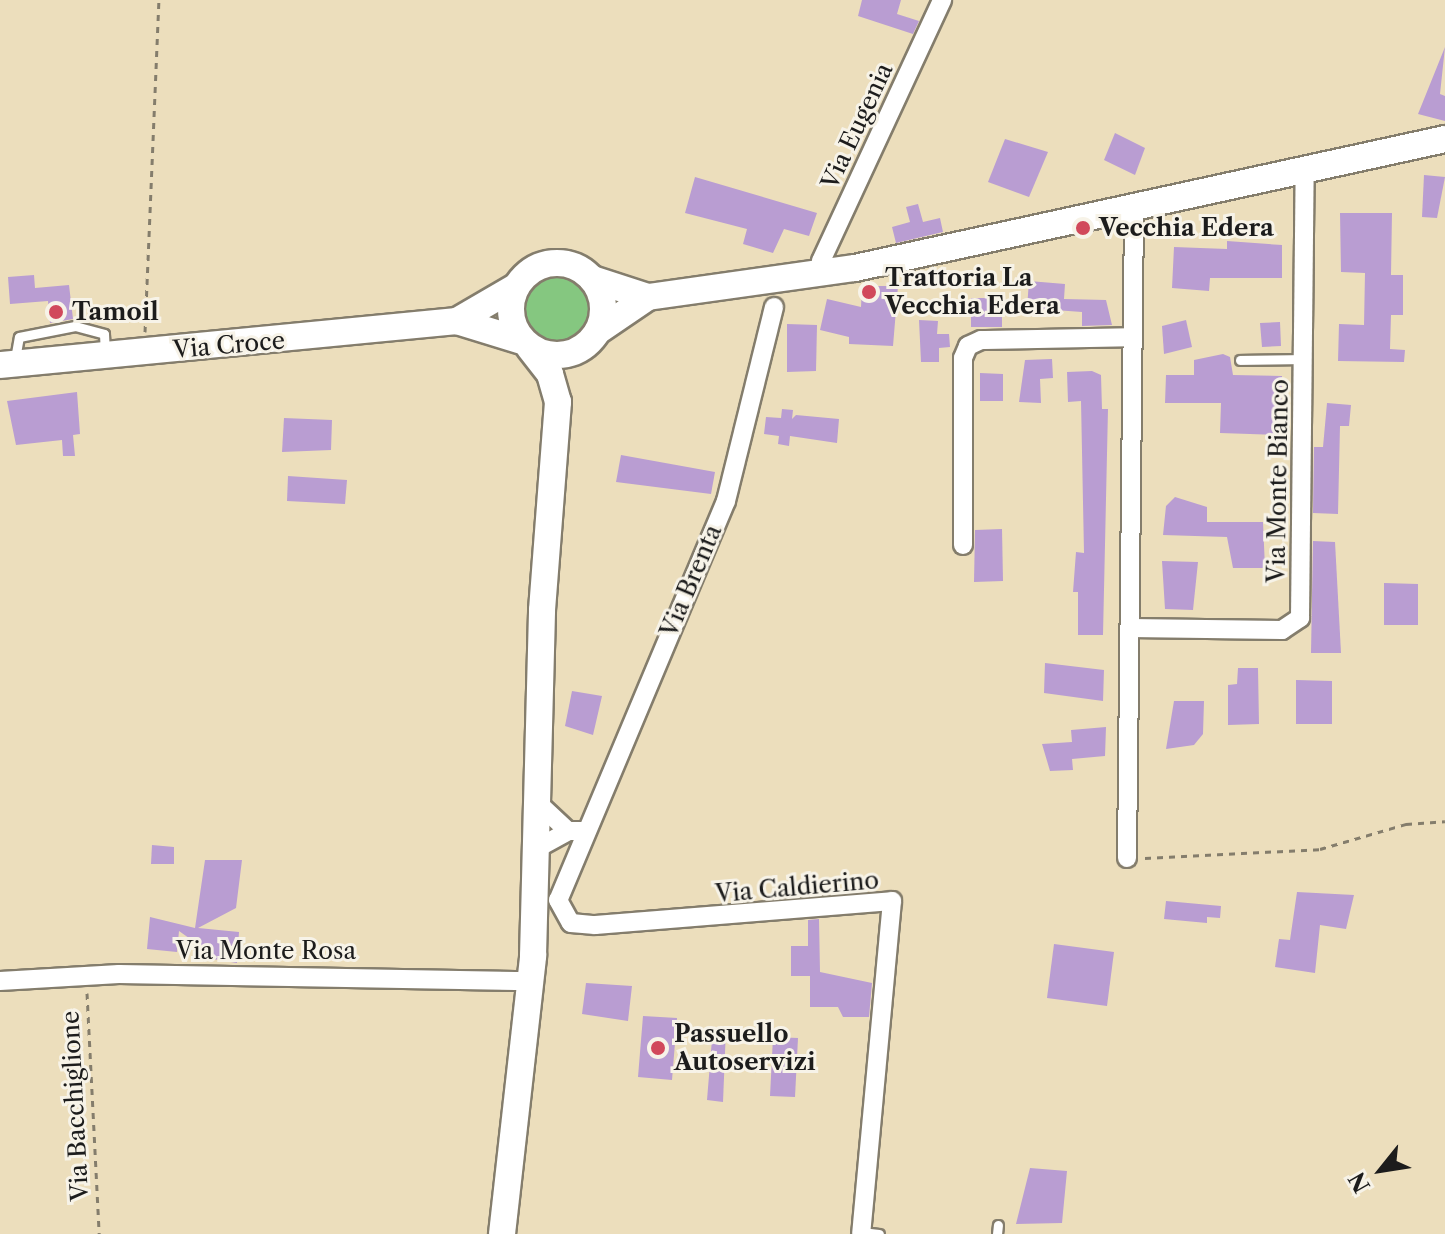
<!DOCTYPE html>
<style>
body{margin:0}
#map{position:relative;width:1445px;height:1234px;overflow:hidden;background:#ecdebc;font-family:"Libre Caslon Text",serif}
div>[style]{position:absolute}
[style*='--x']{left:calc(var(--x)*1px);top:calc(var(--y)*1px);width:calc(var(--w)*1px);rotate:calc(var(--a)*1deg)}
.green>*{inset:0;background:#85c780}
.round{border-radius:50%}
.building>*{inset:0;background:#b99dd2}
.path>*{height:3px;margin-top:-1.5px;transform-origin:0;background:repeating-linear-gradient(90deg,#847d6c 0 6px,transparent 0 12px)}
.roads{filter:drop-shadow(2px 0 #847d6c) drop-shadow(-2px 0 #847d6c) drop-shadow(0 2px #847d6c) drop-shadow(0 -2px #847d6c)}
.lane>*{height:9px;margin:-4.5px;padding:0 4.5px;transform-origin:4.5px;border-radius:4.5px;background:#fff}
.street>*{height:18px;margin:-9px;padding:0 9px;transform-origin:9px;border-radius:9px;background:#fff}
.secondary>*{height:26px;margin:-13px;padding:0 13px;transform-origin:13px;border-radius:13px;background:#fff}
.secondary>.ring{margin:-13px;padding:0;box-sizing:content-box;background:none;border:26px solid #fff;border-radius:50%}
.dots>*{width:22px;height:22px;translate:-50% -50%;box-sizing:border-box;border:4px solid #f7f3e8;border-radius:50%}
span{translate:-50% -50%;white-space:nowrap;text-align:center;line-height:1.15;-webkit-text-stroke:6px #f7f3e8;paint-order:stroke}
.street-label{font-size:24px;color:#1c1c1c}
.poi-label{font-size:24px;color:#1c1c1c;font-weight:700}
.left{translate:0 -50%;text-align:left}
.north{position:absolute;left:1341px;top:1130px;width:80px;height:80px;-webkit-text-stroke:6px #f7f3e8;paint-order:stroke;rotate:240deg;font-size:22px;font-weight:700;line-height:32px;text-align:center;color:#1c1c1c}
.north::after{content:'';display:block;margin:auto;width:28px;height:36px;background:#1c1c1c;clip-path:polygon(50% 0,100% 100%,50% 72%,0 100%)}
</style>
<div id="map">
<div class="green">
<i class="round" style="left:523px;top:274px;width:72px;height:72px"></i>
</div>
<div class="building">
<i style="clip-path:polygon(862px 0,901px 0,897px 14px,919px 21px,913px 34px,858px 16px)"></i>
<i style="clip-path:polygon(1445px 47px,1440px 94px,1445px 96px,1445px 121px,1418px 114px)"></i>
<i style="clip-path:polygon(1115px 133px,1145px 148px,1135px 175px,1104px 160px)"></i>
<i style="clip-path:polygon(1005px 139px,1048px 152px,1029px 197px,988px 182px)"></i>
<i style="clip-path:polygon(1424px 175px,1445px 177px,1437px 218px,1422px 217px)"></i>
<i style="clip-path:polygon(695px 177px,817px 213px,809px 236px,784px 229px,773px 253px,743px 244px,747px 229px,685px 213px)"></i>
<i style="clip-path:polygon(918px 204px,923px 222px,940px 218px,943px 232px,896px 243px,892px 227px,910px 222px,906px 207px)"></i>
<i style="clip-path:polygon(1340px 213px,1392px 213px,1391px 275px,1403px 275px,1403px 315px,1391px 315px,1390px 349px,1405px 350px,1404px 362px,1338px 361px,1339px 324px,1364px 325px,1365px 273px,1341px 272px)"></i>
<i style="clip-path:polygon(1227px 241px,1282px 245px,1282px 278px,1210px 278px,1209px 291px,1172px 288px,1174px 247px,1227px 249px)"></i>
<i style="clip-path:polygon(34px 275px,35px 288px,69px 285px,73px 319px,50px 323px,48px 301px,10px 304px,8px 277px)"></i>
<i style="clip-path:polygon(1029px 281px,1065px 284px,1064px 299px,1106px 300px,1112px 325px,1082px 326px,1082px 312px,1027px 308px)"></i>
<i style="clip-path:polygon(862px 286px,898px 286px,893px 346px,849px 344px,849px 337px,820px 330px,827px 299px,861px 307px)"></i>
<i style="clip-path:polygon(971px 298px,1002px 298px,1002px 327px,971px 327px)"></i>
<i style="clip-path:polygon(919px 320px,938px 321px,937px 334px,949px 334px,950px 347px,939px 348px,939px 362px,921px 362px)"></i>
<i style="clip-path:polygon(1186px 320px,1192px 347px,1164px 354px,1162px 326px)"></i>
<i style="clip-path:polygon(1280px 322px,1281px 346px,1262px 347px,1260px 323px)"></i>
<i style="clip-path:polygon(787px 324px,817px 325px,816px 371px,787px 372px)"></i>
<i style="clip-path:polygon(1223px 354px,1230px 357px,1233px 375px,1282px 376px,1281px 435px,1220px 433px,1221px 403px,1165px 403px,1166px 375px,1194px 375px,1194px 360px)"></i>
<i style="clip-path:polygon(1052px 359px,1053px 378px,1040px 379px,1041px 403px,1019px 402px,1025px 360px)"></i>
<i style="clip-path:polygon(1092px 371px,1101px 375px,1102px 409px,1108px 409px,1103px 635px,1078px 635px,1078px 592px,1073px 592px,1076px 552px,1084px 553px,1081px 401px,1068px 402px,1067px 372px)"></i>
<i style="clip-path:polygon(980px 373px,1003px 374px,1003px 401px,980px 401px)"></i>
<i style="clip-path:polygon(77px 392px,80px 434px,73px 435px,75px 456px,63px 456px,62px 440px,16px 445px,7px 401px)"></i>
<i style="clip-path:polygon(1327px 403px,1351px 405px,1349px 426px,1340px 426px,1338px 514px,1313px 513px,1314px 447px,1323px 447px)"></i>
<i style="clip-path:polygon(782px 409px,793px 410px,792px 419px,796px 415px,839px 419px,837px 443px,790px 436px,789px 446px,778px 444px,779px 436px,764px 434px,766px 417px,781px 418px)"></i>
<i style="clip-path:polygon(284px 418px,332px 420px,331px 450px,282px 452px)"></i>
<i style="clip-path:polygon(621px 455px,715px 472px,711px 494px,616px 482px)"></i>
<i style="clip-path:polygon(288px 476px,347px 480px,345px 504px,287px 501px)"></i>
<i style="clip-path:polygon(1175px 497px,1207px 507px,1207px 522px,1263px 522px,1265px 568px,1233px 568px,1227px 537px,1163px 535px,1166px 506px)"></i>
<i style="clip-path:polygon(1002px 529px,1003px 581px,974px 582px,975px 530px)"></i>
<i style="clip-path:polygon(1313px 541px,1335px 542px,1341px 653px,1311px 653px)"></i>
<i style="clip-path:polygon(1162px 561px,1198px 562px,1193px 610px,1165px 609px)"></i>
<i style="clip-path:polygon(1384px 583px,1418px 584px,1418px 625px,1384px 625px)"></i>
<i style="clip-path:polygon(1045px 663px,1104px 670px,1103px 701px,1044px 693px)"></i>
<i style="clip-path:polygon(1238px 668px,1258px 668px,1259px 724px,1228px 725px,1228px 685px,1237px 684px)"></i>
<i style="clip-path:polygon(1296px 680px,1332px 681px,1332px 724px,1296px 724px)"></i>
<i style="clip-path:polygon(572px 691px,602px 696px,593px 735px,565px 726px)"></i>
<i style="clip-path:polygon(1174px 701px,1204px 701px,1203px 734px,1194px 745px,1166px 749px)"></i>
<i style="clip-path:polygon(1106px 727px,1105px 756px,1072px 759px,1073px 770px,1050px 771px,1042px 744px,1072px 742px,1071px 730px)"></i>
<i style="clip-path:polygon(152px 845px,174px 847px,174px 864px,151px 864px)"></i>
<i style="clip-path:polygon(205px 860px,242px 860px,236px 908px,198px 928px,239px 932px,237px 963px,201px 957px,203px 948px,179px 931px,177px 952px,147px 949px,150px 917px,195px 928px)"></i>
<i style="clip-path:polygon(1297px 892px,1354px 895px,1346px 929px,1320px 925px,1315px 973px,1275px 967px,1279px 939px,1290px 940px)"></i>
<i style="clip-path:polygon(1166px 901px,1221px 906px,1220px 918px,1207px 917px,1207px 923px,1164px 919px)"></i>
<i style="clip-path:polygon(819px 919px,820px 972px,872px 983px,869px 1017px,843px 1017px,838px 1007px,810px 1007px,810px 976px,791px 976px,791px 946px,808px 946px,808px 920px)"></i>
<i style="clip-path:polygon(1054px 944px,1114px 952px,1107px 1006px,1047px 998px)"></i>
<i style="clip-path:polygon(586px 983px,632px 986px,628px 1021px,582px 1014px)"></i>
<i style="clip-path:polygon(643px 1016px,677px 1018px,672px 1080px,638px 1077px)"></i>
<i style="clip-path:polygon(713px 1027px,726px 1028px,723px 1102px,707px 1100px)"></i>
<i style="clip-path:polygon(773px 1037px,798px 1038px,795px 1097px,770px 1096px)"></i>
<i style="clip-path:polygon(1030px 1168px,1067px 1171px,1062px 1223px,1016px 1224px)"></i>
</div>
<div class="path">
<i style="--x:145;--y:332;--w:332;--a:-87.6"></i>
<i style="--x:1145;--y:858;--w:175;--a:-2.9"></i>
<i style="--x:1320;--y:849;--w:90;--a:-16.2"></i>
<i style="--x:1406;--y:824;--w:39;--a:-4"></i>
<i style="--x:87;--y:993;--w:241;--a:87.1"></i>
</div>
<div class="roads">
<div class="lane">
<i style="--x:15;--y:359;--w:22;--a:-80"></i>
<i style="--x:19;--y:337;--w:57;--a:-11.1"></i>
<i style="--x:75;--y:326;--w:30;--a:15"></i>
<i style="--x:104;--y:334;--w:20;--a:87"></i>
<i style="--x:1240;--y:360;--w:63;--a:-0.9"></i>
<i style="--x:861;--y:1232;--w:18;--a:6"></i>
<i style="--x:997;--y:1234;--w:9;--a:-84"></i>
</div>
<div class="street">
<i style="--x:820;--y:273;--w:12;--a:-85"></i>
<i style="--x:821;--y:261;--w:288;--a:-65.1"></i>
<i style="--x:774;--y:307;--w:200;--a:103.9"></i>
<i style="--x:726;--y:501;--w:433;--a:112.8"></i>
<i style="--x:558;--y:900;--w:26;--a:61"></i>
<i style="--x:571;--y:923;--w:24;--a:5"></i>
<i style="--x:595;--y:925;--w:298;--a:-4.6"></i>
<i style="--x:892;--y:901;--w:334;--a:95.3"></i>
<i style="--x:963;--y:545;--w:187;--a:-90"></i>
<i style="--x:963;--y:358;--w:13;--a:-67"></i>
<i style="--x:968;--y:346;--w:14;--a:-25"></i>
<i style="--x:981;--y:340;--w:152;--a:-1.1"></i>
<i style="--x:1130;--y:628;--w:152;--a:0.8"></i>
<i style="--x:1282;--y:630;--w:22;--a:-34"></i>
<i style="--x:1300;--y:618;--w:449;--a:-89.4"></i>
<i style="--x:538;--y:803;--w:41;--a:43"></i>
<i style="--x:536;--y:849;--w:37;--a:-29"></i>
<i style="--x:568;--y:831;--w:15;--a:0"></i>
<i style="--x:1127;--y:858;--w:651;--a:-89.38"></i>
<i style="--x:0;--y:981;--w:119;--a:-3.4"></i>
<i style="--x:119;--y:974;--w:412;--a:1"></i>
</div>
<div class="secondary">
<i class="ring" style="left:511px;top:263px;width:66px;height:66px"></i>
<i style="--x:592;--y:279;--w:59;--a:17.8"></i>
<i style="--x:648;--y:297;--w:209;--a:-8"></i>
<i style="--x:855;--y:268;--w:604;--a:-12.33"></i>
<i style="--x:457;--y:321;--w:68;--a:17.1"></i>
<i style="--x:598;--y:331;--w:60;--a:-34.2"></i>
<i style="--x:0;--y:365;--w:459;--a:-5.5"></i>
<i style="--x:457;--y:321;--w:69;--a:-30.3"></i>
<i style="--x:502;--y:1234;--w:280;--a:-83.6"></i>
<i style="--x:533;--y:956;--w:346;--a:-88.5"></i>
<i style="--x:542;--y:610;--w:209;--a:-85.6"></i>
<i style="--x:558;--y:402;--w:29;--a:-106"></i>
<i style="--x:550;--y:374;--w:33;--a:-128"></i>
</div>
</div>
<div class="dots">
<i style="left:1083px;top:228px;background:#d1495b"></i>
<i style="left:869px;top:292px;background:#d1495b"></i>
<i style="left:56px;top:312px;background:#d1495b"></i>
<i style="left:658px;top:1048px;background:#d1495b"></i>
</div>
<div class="street-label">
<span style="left:857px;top:126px;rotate:-65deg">Via Eugenia</span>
<span style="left:229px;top:345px;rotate:-5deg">Via Croce</span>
<span style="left:1278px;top:481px;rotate:-89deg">Via Monte Bianco</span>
<span style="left:691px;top:581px;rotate:-67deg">Via Brenta</span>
<span style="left:797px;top:887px;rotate:-5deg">Via Caldierino</span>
<span style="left:266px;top:951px">Via Monte Rosa</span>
<span style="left:75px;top:1106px;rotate:-93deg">Via Bacchiglione</span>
</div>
<div class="poi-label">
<span class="left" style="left:1099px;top:228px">Vecchia Edera</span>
<span class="left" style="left:885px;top:292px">Trattoria La<br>Vecchia Edera</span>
<span class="left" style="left:72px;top:312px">Tamoil</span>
<span class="left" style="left:674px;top:1048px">Passuello<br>Autoservizi</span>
</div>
<div class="north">N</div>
</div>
